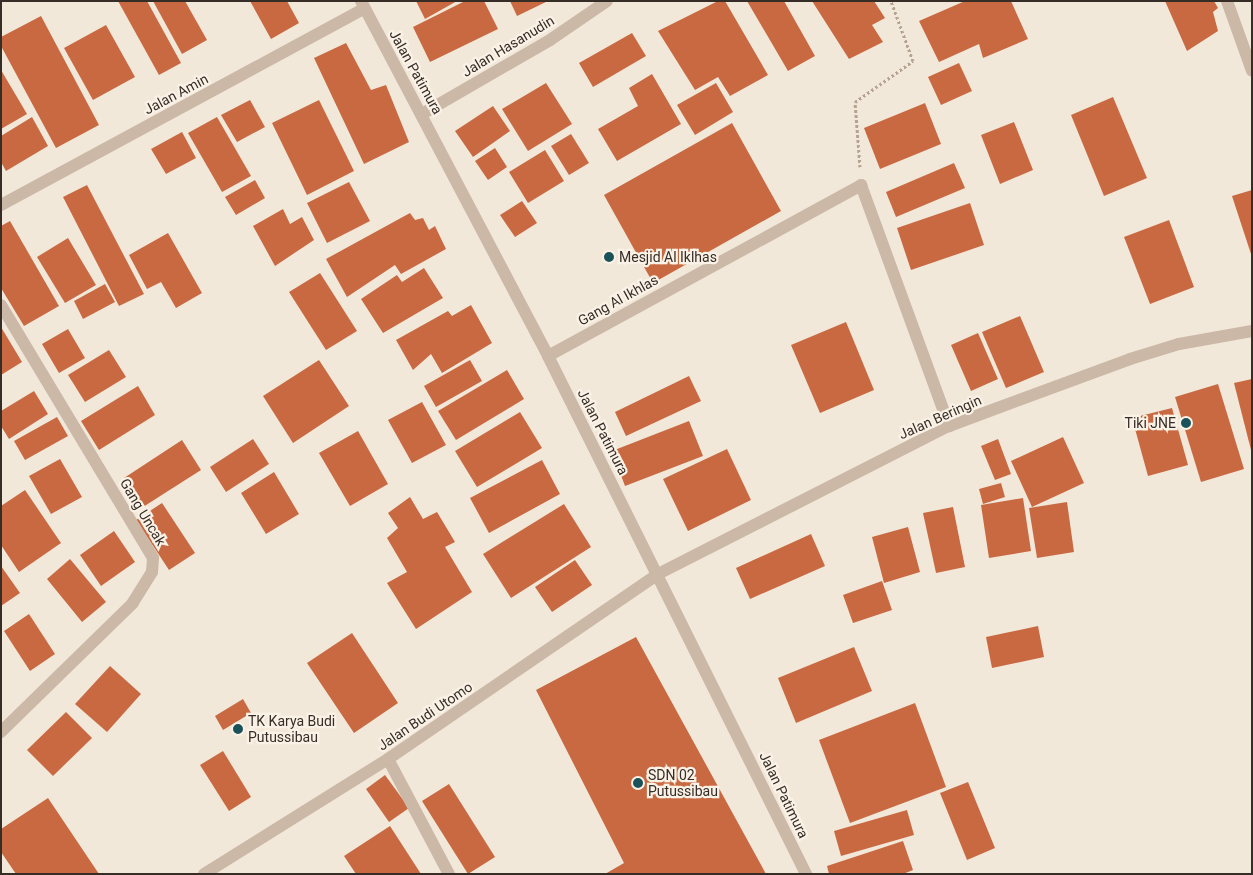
<!DOCTYPE html>
<style>
body{margin:0}
#map{position:relative;width:1253px;height:875px;overflow:hidden;background:#f2e8da;font-family:Roboto,sans-serif}
div>[style]{position:absolute}
[style*='--x']{left:calc(var(--x)*1px);top:calc(var(--y)*1px);width:calc(var(--w)*1px);rotate:calc(var(--a)*1deg)}
.building>*{inset:0;background:#c96941}
.path>*{height:3px;margin-top:-1.5px;transform-origin:0;background:repeating-linear-gradient(90deg,#b6a290 0 2.5px,transparent 0 5px)}
.minor>*{height:12px;margin:-6px;padding:0 6px;transform-origin:6px;border-radius:6px;background:#cbb8a6}
.dots>*{width:14px;height:14px;translate:-50% -50%;box-sizing:border-box;border:2px solid #faf2e6;border-radius:50%}
span{translate:-50% -50%;white-space:nowrap;text-align:center;line-height:1.15;-webkit-text-stroke:4.5px #faf2e6;paint-order:stroke}
.street-label{font-size:14px;color:#362d27}
.poi-label{font-size:14px;color:#362d27}
.left{translate:0 -50%;text-align:left}
.right{translate:-100% -50%;text-align:right}
.frame{position:absolute;inset:0;border:2px solid #362d27;pointer-events:none}
</style>
<div id="map">
<div class="building">
<i style="clip-path:polygon(118px 1px,147px 1px,181px 63px,159px 75px)"></i>
<i style="clip-path:polygon(153px 1px,185px 1px,207px 40px,182px 54px)"></i>
<i style="clip-path:polygon(250px 1px,287px 1px,299px 23px,271px 39px)"></i>
<i style="clip-path:polygon(416px 1px,457px 1px,425px 19px)"></i>
<i style="clip-path:polygon(465px 1px,484px 1px,498px 29px,430px 62px,413px 27px)"></i>
<i style="clip-path:polygon(510px 1px,548px 1px,517px 16px)"></i>
<i style="clip-path:polygon(718px 1px,725px 1px,768px 75px,730px 96px,718px 77px,695px 90px,658px 31px)"></i>
<i style="clip-path:polygon(747px 1px,784px 1px,815px 56px,788px 71px)"></i>
<i style="clip-path:polygon(812px 1px,874px 1px,885px 18px,872px 25px,883px 42px,849px 59px)"></i>
<i style="clip-path:polygon(965px 1px,1011px 1px,1028px 39px,983px 58px,979px 44px,939px 62px,919px 21px)"></i>
<i style="clip-path:polygon(1165px 1px,1214px 1px,1218px 8px,1213px 12px,1218px 31px,1187px 51px)"></i>
<i style="clip-path:polygon(41px 16px,99px 125px,56px 148px,1px 46px,1px 37px)"></i>
<i style="clip-path:polygon(106px 25px,135px 77px,93px 100px,64px 48px)"></i>
<i style="clip-path:polygon(632px 33px,646px 56px,593px 87px,579px 63px)"></i>
<i style="clip-path:polygon(346px 43px,371px 90px,386px 85px,409px 142px,364px 164px,314px 58px)"></i>
<i style="clip-path:polygon(959px 63px,972px 91px,941px 105px,928px 77px)"></i>
<i style="clip-path:polygon(1px 70px,27px 114px,1px 129px)"></i>
<i style="clip-path:polygon(652px 74px,681px 124px,617px 161px,598px 129px,638px 106px,629px 88px)"></i>
<i style="clip-path:polygon(546px 83px,572px 124px,528px 151px,502px 109px)"></i>
<i style="clip-path:polygon(716px 83px,733px 112px,695px 135px,677px 105px)"></i>
<i style="clip-path:polygon(1113px 97px,1147px 178px,1104px 196px,1071px 115px)"></i>
<i style="clip-path:polygon(250px 100px,265px 127px,237px 142px,221px 115px)"></i>
<i style="clip-path:polygon(319px 100px,354px 171px,307px 195px,272px 123px)"></i>
<i style="clip-path:polygon(925px 103px,941px 144px,880px 169px,864px 128px)"></i>
<i style="clip-path:polygon(493px 106px,510px 131px,473px 157px,455px 131px)"></i>
<i style="clip-path:polygon(32px 117px,48px 146px,6px 171px,1px 162px,1px 136px)"></i>
<i style="clip-path:polygon(217px 117px,251px 176px,222px 192px,188px 133px)"></i>
<i style="clip-path:polygon(1014px 122px,1033px 170px,1000px 184px,981px 135px)"></i>
<i style="clip-path:polygon(732px 123px,781px 211px,653px 283px,604px 195px)"></i>
<i style="clip-path:polygon(182px 132px,196px 158px,166px 174px,151px 149px)"></i>
<i style="clip-path:polygon(571px 134px,589px 163px,569px 175px,551px 146px)"></i>
<i style="clip-path:polygon(495px 148px,507px 167px,488px 180px,475px 161px)"></i>
<i style="clip-path:polygon(545px 150px,564px 181px,528px 203px,509px 172px)"></i>
<i style="clip-path:polygon(954px 163px,965px 188px,896px 217px,886px 192px)"></i>
<i style="clip-path:polygon(255px 180px,265px 198px,236px 215px,225px 197px)"></i>
<i style="clip-path:polygon(349px 182px,370px 221px,327px 243px,307px 203px)"></i>
<i style="clip-path:polygon(87px 185px,144px 294px,119px 306px,63px 197px)"></i>
<i style="clip-path:polygon(1252px 190px,1252px 254px,1251px 254px,1232px 196px)"></i>
<i style="clip-path:polygon(522px 201px,537px 223px,515px 237px,500px 215px)"></i>
<i style="clip-path:polygon(970px 203px,984px 245px,911px 270px,897px 228px)"></i>
<i style="clip-path:polygon(283px 209px,290px 224px,302px 217px,314px 240px,275px 266px,253px 226px)"></i>
<i style="clip-path:polygon(410px 213px,415px 220px,423px 218px,429px 230px,435px 226px,446px 249px,401px 274px,395px 265px,347px 297px,326px 259px)"></i>
<i style="clip-path:polygon(1169px 220px,1194px 287px,1150px 304px,1124px 237px)"></i>
<i style="clip-path:polygon(10px 221px,59px 306px,24px 326px,1px 288px,1px 226px)"></i>
<i style="clip-path:polygon(168px 233px,202px 293px,176px 308px,161px 282px,147px 289px,129px 255px)"></i>
<i style="clip-path:polygon(68px 238px,96px 285px,65px 303px,37px 257px)"></i>
<i style="clip-path:polygon(424px 268px,443px 298px,383px 333px,361px 299px,397px 275px,402px 282px)"></i>
<i style="clip-path:polygon(320px 273px,357px 331px,326px 350px,289px 292px)"></i>
<i style="clip-path:polygon(105px 284px,115px 302px,83px 319px,74px 301px)"></i>
<i style="clip-path:polygon(471px 305px,492px 343px,442px 373px,431px 354px,413px 370px,396px 340px,448px 311px,452px 316px)"></i>
<i style="clip-path:polygon(1020px 316px,1044px 372px,1006px 388px,982px 332px)"></i>
<i style="clip-path:polygon(846px 322px,874px 390px,820px 413px,791px 345px)"></i>
<i style="clip-path:polygon(1px 327px,22px 362px,1px 375px)"></i>
<i style="clip-path:polygon(68px 329px,85px 358px,59px 373px,42px 344px)"></i>
<i style="clip-path:polygon(978px 333px,998px 379px,971px 391px,951px 345px)"></i>
<i style="clip-path:polygon(109px 350px,126px 377px,85px 402px,68px 375px)"></i>
<i style="clip-path:polygon(319px 360px,349px 406px,293px 443px,263px 396px)"></i>
<i style="clip-path:polygon(470px 360px,482px 381px,436px 407px,424px 386px)"></i>
<i style="clip-path:polygon(507px 370px,524px 399px,456px 440px,438px 411px)"></i>
<i style="clip-path:polygon(689px 376px,701px 401px,626px 436px,615px 412px)"></i>
<i style="clip-path:polygon(1252px 379px,1252px 450px,1251px 450px,1234px 383px)"></i>
<i style="clip-path:polygon(1218px 384px,1244px 469px,1201px 482px,1175px 397px)"></i>
<i style="clip-path:polygon(138px 386px,155px 415px,99px 450px,81px 421px)"></i>
<i style="clip-path:polygon(34px 391px,48px 414px,9px 439px,1px 426px,1px 411px)"></i>
<i style="clip-path:polygon(422px 402px,446px 445px,412px 463px,388px 420px)"></i>
<i style="clip-path:polygon(1172px 408px,1188px 465px,1148px 476px,1132px 418px)"></i>
<i style="clip-path:polygon(520px 412px,542px 448px,477px 487px,455px 451px)"></i>
<i style="clip-path:polygon(57px 417px,68px 436px,25px 460px,14px 441px)"></i>
<i style="clip-path:polygon(689px 421px,703px 456px,625px 486px,612px 451px)"></i>
<i style="clip-path:polygon(358px 431px,388px 484px,350px 506px,319px 453px)"></i>
<i style="clip-path:polygon(1063px 437px,1084px 483px,1032px 507px,1011px 461px)"></i>
<i style="clip-path:polygon(253px 439px,269px 464px,226px 492px,210px 467px)"></i>
<i style="clip-path:polygon(998px 439px,1011px 474px,995px 480px,981px 446px)"></i>
<i style="clip-path:polygon(182px 440px,201px 470px,143px 507px,124px 478px)"></i>
<i style="clip-path:polygon(727px 449px,751px 500px,688px 531px,663px 479px)"></i>
<i style="clip-path:polygon(60px 459px,82px 497px,51px 514px,29px 476px)"></i>
<i style="clip-path:polygon(542px 460px,560px 494px,489px 533px,470px 498px)"></i>
<i style="clip-path:polygon(274px 472px,299px 514px,266px 534px,241px 493px)"></i>
<i style="clip-path:polygon(1001px 483px,1005px 497px,983px 504px,979px 489px)"></i>
<i style="clip-path:polygon(25px 490px,61px 543px,19px 572px,1px 545px,1px 506px)"></i>
<i style="clip-path:polygon(410px 497px,423px 519px,437px 512px,455px 542px,445px 547px,472px 592px,416px 629px,387px 583px,407px 572px,387px 538px,398px 528px,388px 513px)"></i>
<i style="clip-path:polygon(1023px 498px,1031px 551px,989px 558px,981px 505px)"></i>
<i style="clip-path:polygon(1067px 502px,1074px 552px,1037px 558px,1029px 508px)"></i>
<i style="clip-path:polygon(162px 503px,195px 553px,169px 570px,136px 520px)"></i>
<i style="clip-path:polygon(564px 504px,591px 547px,511px 598px,483px 554px)"></i>
<i style="clip-path:polygon(953px 507px,965px 567px,936px 573px,923px 513px)"></i>
<i style="clip-path:polygon(908px 527px,920px 572px,884px 583px,872px 537px)"></i>
<i style="clip-path:polygon(114px 531px,135px 562px,101px 586px,80px 555px)"></i>
<i style="clip-path:polygon(811px 534px,825px 566px,750px 599px,736px 568px)"></i>
<i style="clip-path:polygon(70px 559px,106px 602px,82px 622px,47px 579px)"></i>
<i style="clip-path:polygon(575px 560px,592px 585px,552px 612px,535px 587px)"></i>
<i style="clip-path:polygon(1px 566px,20px 593px,1px 606px)"></i>
<i style="clip-path:polygon(882px 581px,892px 610px,853px 623px,843px 595px)"></i>
<i style="clip-path:polygon(29px 614px,55px 654px,30px 671px,4px 631px)"></i>
<i style="clip-path:polygon(1038px 626px,1044px 657px,992px 668px,986px 637px)"></i>
<i style="clip-path:polygon(352px 633px,398px 703px,354px 733px,307px 663px)"></i>
<i style="clip-path:polygon(636px 637px,766px 874px,605px 874px,624px 863px,536px 690px)"></i>
<i style="clip-path:polygon(854px 647px,872px 691px,796px 723px,778px 678px)"></i>
<i style="clip-path:polygon(110px 666px,141px 694px,107px 732px,75px 704px)"></i>
<i style="clip-path:polygon(243px 699px,251px 713px,223px 730px,215px 716px)"></i>
<i style="clip-path:polygon(915px 703px,946px 787px,850px 823px,819px 740px)"></i>
<i style="clip-path:polygon(66px 712px,92px 738px,53px 776px,27px 750px)"></i>
<i style="clip-path:polygon(223px 751px,251px 797px,229px 811px,200px 765px)"></i>
<i style="clip-path:polygon(385px 775px,409px 808px,389px 822px,366px 789px)"></i>
<i style="clip-path:polygon(968px 782px,995px 848px,967px 860px,940px 793px)"></i>
<i style="clip-path:polygon(449px 784px,495px 857px,468px 874px,422px 801px)"></i>
<i style="clip-path:polygon(48px 798px,99px 874px,16px 874px,1px 852px,1px 829px)"></i>
<i style="clip-path:polygon(907px 810px,914px 835px,841px 856px,834px 831px)"></i>
<i style="clip-path:polygon(390px 826px,421px 874px,356px 874px,344px 856px)"></i>
<i style="clip-path:polygon(903px 841px,913px 870px,903px 874px,829px 874px,827px 866px)"></i>
</div>
<div class="path">
<i style="--x:860;--y:167;--w:65;--a:-94.4"></i>
<i style="--x:855;--y:102;--w:71;--a:-35.3"></i>
<i style="--x:913;--y:61;--w:64;--a:-110.1"></i>
</div>
<div class="minor">
<i style="--x:361;--y:1;--w:401;--a:62.2"></i>
<i style="--x:548;--y:356;--w:579;--a:63.52"></i>
<i style="--x:1227;--y:1;--w:74;--a:70.3"></i>
<i style="--x:422;--y:114;--w:148;--a:-30"></i>
<i style="--x:550;--y:40;--w:69;--a:-34.4"></i>
<i style="--x:1;--y:205;--w:413;--a:-28.4"></i>
<i style="--x:1;--y:305;--w:295;--a:59"></i>
<i style="--x:153;--y:558;--w:14;--a:94"></i>
<i style="--x:152;--y:572;--w:36;--a:122"></i>
<i style="--x:133;--y:603;--w:185;--a:135.7"></i>
<i style="--x:548;--y:356;--w:357;--a:-28.6"></i>
<i style="--x:861;--y:185;--w:257;--a:69.9"></i>
<i style="--x:388;--y:759;--w:130;--a:62.1"></i>
<i style="--x:204;--y:874;--w:217;--a:-32"></i>
<i style="--x:388;--y:759;--w:327;--a:-34.4"></i>
<i style="--x:658;--y:574;--w:326;--a:-27"></i>
<i style="--x:949;--y:426;--w:193;--a:-20.3"></i>
<i style="--x:1130;--y:359;--w:51;--a:-17"></i>
<i style="--x:1179;--y:344;--w:74;--a:-10.1"></i>
</div>
<div class="dots">
<i style="left:609px;top:257px;background:#1b5259"></i>
<i style="left:1186px;top:423px;background:#1b5259"></i>
<i style="left:238px;top:729px;background:#1b5259"></i>
<i style="left:638px;top:783px;background:#1b5259"></i>
</div>
<div class="street-label">
<span style="left:508px;top:46px;rotate:-31deg">Jalan Hasanudin</span>
<span style="left:416px;top:72px;rotate:61deg">Jalan Patimura</span>
<span style="left:176px;top:94px;rotate:-28deg">Jalan Amin</span>
<span style="left:618px;top:300px;rotate:-29deg">Gang Al Ikhlas</span>
<span style="left:940px;top:417px;rotate:-24deg">Jalan Beringin</span>
<span style="left:603px;top:432px;rotate:63deg">Jalan Patimura</span>
<span style="left:143px;top:512px;rotate:59deg">Gang Uncak</span>
<span style="left:425px;top:716px;rotate:-34deg">Jalan Budi Utomo</span>
<span style="left:784px;top:795px;rotate:64deg">Jalan Patimura</span>
</div>
<div class="poi-label">
<span class="left" style="left:619px;top:257px">Mesjid Al Iklhas</span>
<span class="right" style="left:1176px;top:423px">Tiki JNE</span>
<span class="left" style="left:248px;top:729px">TK Karya Budi<br>Putussibau</span>
<span class="left" style="left:648px;top:783px">SDN 02<br>Putussibau</span>
</div>
<div class="frame"></div>
</div>
